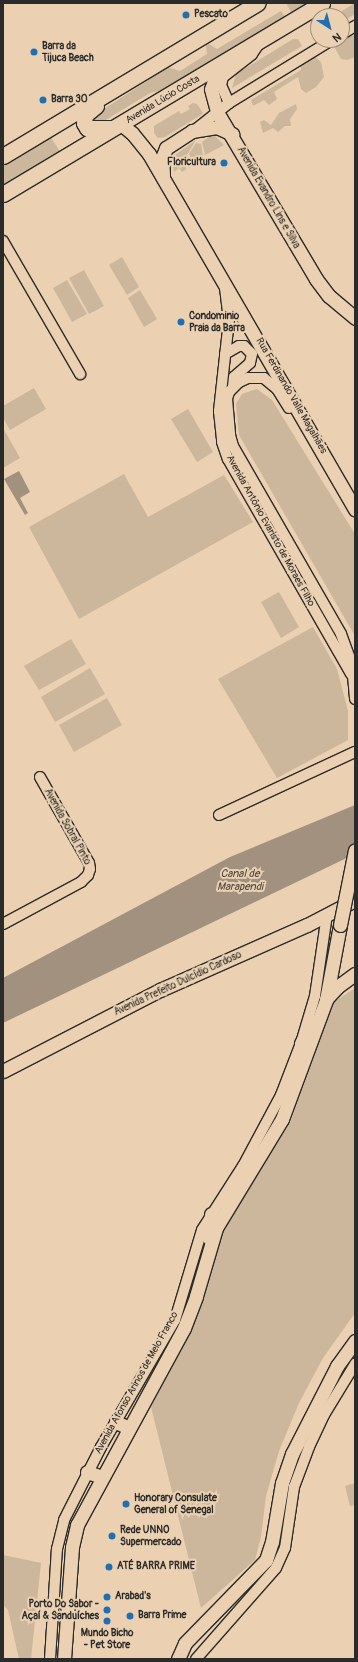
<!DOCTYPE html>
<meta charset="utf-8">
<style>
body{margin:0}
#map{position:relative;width:358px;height:1662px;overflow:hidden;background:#ebd1b2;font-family:Pangolin,sans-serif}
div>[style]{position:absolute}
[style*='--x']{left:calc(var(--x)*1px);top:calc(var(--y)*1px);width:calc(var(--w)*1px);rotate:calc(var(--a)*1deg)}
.green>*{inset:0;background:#ccb69c}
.water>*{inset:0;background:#a2917f}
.roads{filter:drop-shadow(1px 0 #2b2b2b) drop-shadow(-1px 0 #2b2b2b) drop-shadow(0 1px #2b2b2b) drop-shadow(0 -1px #2b2b2b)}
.minor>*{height:10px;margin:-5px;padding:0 5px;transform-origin:5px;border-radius:5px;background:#ebd1b2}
.tertiary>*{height:13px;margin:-6.5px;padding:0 6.5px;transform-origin:6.5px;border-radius:6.5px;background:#ebd1b2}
.secondary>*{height:15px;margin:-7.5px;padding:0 7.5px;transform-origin:7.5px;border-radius:7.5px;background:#ebd1b2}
.bridges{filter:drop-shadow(1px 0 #2b2b2b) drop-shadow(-1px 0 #2b2b2b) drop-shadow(0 1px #2b2b2b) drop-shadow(0 -1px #2b2b2b)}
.tertiary-bridge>*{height:13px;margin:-6.5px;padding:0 6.5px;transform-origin:6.5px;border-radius:6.5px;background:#ebd1b2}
.dots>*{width:11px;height:11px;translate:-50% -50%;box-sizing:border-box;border:2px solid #ebd1b2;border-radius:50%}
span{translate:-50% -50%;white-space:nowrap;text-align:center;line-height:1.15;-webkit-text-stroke:4px #ebd1b2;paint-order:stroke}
.poi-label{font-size:10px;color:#2b2b2b;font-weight:700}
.left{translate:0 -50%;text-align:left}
.right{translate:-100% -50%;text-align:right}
.street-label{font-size:10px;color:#2b2b2b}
.water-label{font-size:11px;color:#494440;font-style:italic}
.frame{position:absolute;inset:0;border:4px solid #2b2b2b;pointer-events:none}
.north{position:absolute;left:310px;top:8px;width:40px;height:40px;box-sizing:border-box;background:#ebd1b2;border:1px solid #9e8f7c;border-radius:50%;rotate:144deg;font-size:11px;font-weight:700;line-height:16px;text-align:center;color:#2b2b2b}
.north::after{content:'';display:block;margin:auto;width:14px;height:18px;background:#1f6fb2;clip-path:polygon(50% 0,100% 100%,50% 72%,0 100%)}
</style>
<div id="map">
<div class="green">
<i style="clip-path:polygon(286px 3px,310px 3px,292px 14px)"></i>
<i style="clip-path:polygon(355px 3px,355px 14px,342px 22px,342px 16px,340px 16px,342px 11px)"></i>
<i style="clip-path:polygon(281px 11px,286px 18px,167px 89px,150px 93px,99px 124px,94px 125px,90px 118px,147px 81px,165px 66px,180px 71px,207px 54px,206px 45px,209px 44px,217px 49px)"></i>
<i style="clip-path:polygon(355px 35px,355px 57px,347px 60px,341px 59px,335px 48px,343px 38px)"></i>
<i style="clip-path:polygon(293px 39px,298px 39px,302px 46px,232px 88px,236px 74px)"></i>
<i style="clip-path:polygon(313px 55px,321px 62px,324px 77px,316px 87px,306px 93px,301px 89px,298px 77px,274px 92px,277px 99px,269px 105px,264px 100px,253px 106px,251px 100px,301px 70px,301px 62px)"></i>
<i style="clip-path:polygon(193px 103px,197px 104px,203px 113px,201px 115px,165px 137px,158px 138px,154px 133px,154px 126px,179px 111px,181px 114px,190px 109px,188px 106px)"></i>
<i style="clip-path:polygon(296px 104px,297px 109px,290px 119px,291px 126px,285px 126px,278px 132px,273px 128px,263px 133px,260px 122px,264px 120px,271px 125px,279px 113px)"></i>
<i style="clip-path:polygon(213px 134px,224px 145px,205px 155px,202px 142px)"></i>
<i style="clip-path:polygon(50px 136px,61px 153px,3px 188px,3px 164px)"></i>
<i style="clip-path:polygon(196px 140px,187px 155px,193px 165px,182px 172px,179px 168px,174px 172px,172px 157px)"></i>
<i style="clip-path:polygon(196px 143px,201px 144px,203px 156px,196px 161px,192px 161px,189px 154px)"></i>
<i style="clip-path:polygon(122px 257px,139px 287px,127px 295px,109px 265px)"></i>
<i style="clip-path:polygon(84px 270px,104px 306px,89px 314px,69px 278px)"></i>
<i style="clip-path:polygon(67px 280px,87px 314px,72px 322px,53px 288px)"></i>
<i style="clip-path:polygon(140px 290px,157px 319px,144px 327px,128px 298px)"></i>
<i style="clip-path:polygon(34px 388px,46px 409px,10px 430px,3px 418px,3px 406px)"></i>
<i style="clip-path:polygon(257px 389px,272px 400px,355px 534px,355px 636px,239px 435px,236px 404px,242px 394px)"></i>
<i style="clip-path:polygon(188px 409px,213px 452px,197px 462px,171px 419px)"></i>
<i style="clip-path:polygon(3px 428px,20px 458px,3px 468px)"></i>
<i style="clip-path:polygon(124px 474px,148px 517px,224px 475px,253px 522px,79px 619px,29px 527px)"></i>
<i style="clip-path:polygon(279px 592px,299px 627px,281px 638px,261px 602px)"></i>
<i style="clip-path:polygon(313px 627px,337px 669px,348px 711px,348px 740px,277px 778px,218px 679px)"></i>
<i style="clip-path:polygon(71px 639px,86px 664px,39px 690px,24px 666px)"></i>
<i style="clip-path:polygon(90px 668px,105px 694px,55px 722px,41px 697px)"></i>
<i style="clip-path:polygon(107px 698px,122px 725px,74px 752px,59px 725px)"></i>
<i style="clip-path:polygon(355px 988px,355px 1313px,323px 1358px,299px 1403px,279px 1451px,266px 1496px,261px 1537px,255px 1560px,201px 1608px,151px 1407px,191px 1332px,204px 1298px,223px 1231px,290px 1123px,334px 1002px)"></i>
<i style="clip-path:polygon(355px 1483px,355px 1505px,350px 1506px,345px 1486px)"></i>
<i style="clip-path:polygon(3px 1555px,41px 1563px,31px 1659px,19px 1659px,8px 1610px,3px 1605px)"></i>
</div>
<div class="water">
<i style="clip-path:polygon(19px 471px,30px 492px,20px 498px,28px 513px,25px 515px,4px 479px)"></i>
<i style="clip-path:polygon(355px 805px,355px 854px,3px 1023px,3px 978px,230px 857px)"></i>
</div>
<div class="roads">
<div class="minor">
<i style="--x:342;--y:34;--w:15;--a:-32"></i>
<i style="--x:229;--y:103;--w:20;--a:-114"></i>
<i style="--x:221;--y:85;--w:8;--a:-76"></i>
<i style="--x:223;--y:77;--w:37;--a:-38"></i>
<i style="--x:252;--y:54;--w:14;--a:-56"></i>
<i style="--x:195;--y:130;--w:43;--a:-38.5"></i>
<i style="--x:229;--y:103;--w:121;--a:-31.5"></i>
<i style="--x:3;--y:241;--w:154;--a:59.9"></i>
<i style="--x:225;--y:288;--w:32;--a:83"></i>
<i style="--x:229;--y:320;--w:92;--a:96.3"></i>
<i style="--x:219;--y:411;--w:31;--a:84"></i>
<i style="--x:222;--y:442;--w:18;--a:71"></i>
<i style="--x:228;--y:459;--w:248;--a:60.2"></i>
<i style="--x:225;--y:354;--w:16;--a:-30"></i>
<i style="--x:239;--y:346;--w:5;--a:0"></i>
<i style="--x:244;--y:346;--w:11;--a:45"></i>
<i style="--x:252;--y:354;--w:9;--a:103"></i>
<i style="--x:250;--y:363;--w:21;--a:139"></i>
<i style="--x:234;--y:377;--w:9;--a:96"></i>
<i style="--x:289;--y:408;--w:22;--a:-122"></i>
<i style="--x:277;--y:389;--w:17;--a:-140"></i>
<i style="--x:264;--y:378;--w:16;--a:180"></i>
<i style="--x:248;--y:378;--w:10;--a:156"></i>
<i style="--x:239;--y:382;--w:14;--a:135"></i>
<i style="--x:229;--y:392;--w:7;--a:106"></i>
<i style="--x:227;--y:399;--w:36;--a:85"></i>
<i style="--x:230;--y:435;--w:11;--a:75"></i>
<i style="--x:233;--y:446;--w:217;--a:60.1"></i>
<i style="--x:341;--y:634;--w:32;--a:70"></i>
<i style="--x:352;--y:664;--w:35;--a:85"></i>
<i style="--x:219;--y:815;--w:150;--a:-24.9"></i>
<i style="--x:3;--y:924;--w:89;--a:-28.3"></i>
<i style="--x:81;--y:882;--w:10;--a:-45"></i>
<i style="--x:88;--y:875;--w:6;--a:-72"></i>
<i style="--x:90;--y:869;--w:6;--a:-99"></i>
<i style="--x:89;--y:863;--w:99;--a:-119.7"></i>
<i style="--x:50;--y:1659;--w:110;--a:-86.4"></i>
<i style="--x:57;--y:1549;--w:30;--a:-76"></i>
<i style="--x:64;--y:1520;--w:82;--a:-63.1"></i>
<i style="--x:101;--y:1447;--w:147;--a:-59.8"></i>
<i style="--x:175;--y:1320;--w:94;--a:-73.3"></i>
<i style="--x:202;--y:1230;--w:76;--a:-57.4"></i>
<i style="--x:243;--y:1166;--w:81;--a:-61.8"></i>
<i style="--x:281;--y:1095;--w:56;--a:-69"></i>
<i style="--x:301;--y:1043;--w:49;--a:-73.4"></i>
<i style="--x:315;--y:996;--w:82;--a:-81.6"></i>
<i style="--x:196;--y:1659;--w:121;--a:-48.7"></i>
<i style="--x:276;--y:1568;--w:22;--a:-66"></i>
<i style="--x:285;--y:1548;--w:62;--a:-81.6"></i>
<i style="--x:294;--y:1487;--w:43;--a:-69.4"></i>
<i style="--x:309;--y:1447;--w:35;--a:-65"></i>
<i style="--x:324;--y:1415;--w:60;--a:-58.7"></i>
</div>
<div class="tertiary">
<i style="--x:219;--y:65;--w:25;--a:108"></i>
<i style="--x:211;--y:89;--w:24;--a:75"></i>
<i style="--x:217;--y:112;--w:194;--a:59.3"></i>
<i style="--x:316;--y:279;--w:21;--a:53"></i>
<i style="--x:329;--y:296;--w:34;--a:40"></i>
<i style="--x:122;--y:125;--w:13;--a:39"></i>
<i style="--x:132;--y:133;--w:27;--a:51"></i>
<i style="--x:149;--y:154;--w:411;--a:59.9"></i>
<i style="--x:163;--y:175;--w:17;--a:-93"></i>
<i style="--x:162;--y:158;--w:11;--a:-68"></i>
<i style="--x:166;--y:148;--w:31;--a:-33"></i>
<i style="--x:192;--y:131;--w:25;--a:-9"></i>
<i style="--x:217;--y:127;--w:17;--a:25"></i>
<i style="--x:326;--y:999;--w:16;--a:-47"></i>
<i style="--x:337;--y:987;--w:22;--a:-36"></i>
<i style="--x:301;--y:1043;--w:23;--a:-59"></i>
<i style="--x:3;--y:1071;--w:177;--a:-27.3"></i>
<i style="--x:160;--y:990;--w:161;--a:-23.9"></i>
<i style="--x:307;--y:925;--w:54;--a:-27.5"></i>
<i style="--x:209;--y:1238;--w:24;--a:-85"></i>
<i style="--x:116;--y:1422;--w:14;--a:25"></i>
<i style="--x:87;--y:1472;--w:16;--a:18"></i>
<i style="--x:64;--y:1659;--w:112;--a:-85.9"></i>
<i style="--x:72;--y:1547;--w:23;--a:-77"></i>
<i style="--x:77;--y:1525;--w:224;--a:-61.5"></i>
<i style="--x:184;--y:1328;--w:34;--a:-69"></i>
<i style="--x:196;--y:1296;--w:71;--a:-73.6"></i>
<i style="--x:216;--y:1228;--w:127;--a:-58.8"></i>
<i style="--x:282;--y:1119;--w:127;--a:-69.7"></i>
<i style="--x:326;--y:1000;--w:76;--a:-79.4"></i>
<i style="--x:178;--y:1659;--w:17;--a:-66"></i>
<i style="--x:185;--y:1643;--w:116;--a:-45.7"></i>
<i style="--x:266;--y:1560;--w:19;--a:-72"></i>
<i style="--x:272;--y:1542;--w:60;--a:-80.4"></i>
<i style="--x:282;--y:1483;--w:31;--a:-71"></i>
<i style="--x:292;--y:1454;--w:99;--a:-62.9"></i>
<i style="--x:337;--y:1366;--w:31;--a:-54"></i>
</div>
<div class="secondary">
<i style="--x:96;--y:106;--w:14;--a:141"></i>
<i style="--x:85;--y:115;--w:8;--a:97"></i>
<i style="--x:84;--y:123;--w:6;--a:59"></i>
<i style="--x:87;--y:128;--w:24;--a:0"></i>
<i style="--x:3;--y:156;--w:297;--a:-31"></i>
<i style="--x:3;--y:194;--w:372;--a:-30.9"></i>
</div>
</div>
<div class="bridges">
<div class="tertiary-bridge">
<i style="--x:340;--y:925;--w:76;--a:-78.7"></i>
</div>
</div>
<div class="dots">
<i style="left:186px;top:15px;background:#1f6fb2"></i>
<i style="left:34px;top:52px;background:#1f6fb2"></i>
<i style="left:43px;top:100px;background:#1f6fb2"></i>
<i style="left:224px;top:163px;background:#1f6fb2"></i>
<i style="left:181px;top:322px;background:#1f6fb2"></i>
<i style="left:126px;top:1504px;background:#1f6fb2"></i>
<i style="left:112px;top:1536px;background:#1f6fb2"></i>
<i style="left:109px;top:1567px;background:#1f6fb2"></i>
<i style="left:107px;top:1597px;background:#1f6fb2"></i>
<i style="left:107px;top:1610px;background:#1f6fb2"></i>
<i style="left:130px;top:1616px;background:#1f6fb2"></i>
<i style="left:107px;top:1621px;background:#1f6fb2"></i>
</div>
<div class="poi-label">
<span class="left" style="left:194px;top:15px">Pescato</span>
<span class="left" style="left:42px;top:52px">Barra da<br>Tijuca Beach</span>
<span class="left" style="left:51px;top:100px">Barra 30</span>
<span class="right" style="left:216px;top:163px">Floricultura</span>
<span class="left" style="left:189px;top:322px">Condominio<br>Praia da Barra</span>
<span class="left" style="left:134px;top:1504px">Honorary Consulate<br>General of Senegal</span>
<span class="left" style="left:120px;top:1536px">Rede UNNO<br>Supermercado</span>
<span class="left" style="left:117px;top:1567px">ATÉ BARRA PRIME</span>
<span class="left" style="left:115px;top:1597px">Arabad's</span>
<span class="right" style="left:99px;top:1610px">Porto Do Sabor -<br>Açaí &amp; Sanduíches</span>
<span class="left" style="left:138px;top:1616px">Barra Prime</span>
<span style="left:107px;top:1639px">Mundo Bicho<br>- Pet Store</span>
</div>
<div class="street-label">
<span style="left:163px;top:100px;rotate:-31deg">Avenida Lúcio Costa</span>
<span style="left:268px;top:198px;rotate:60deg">Avenida Evandro Lins e Silva</span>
<span style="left:291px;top:396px;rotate:60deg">Rua Ferdinando Valle Magalhães</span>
<span style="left:270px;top:531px;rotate:61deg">Avenida Antônio Evaristo de Moraes Filho</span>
<span style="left:67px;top:827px;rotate:61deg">Avenida Sobral Pinto</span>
<span style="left:178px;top:984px;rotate:-25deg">Avenida Prefeito Dulcídio Cardoso</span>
<span style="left:137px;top:1383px;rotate:-61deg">Avenida Afonso Arinos de Melo Franco</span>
</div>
<div class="water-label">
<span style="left:240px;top:881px">Canal de<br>Marapendi</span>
</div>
<div class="frame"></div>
<div class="north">N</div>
</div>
